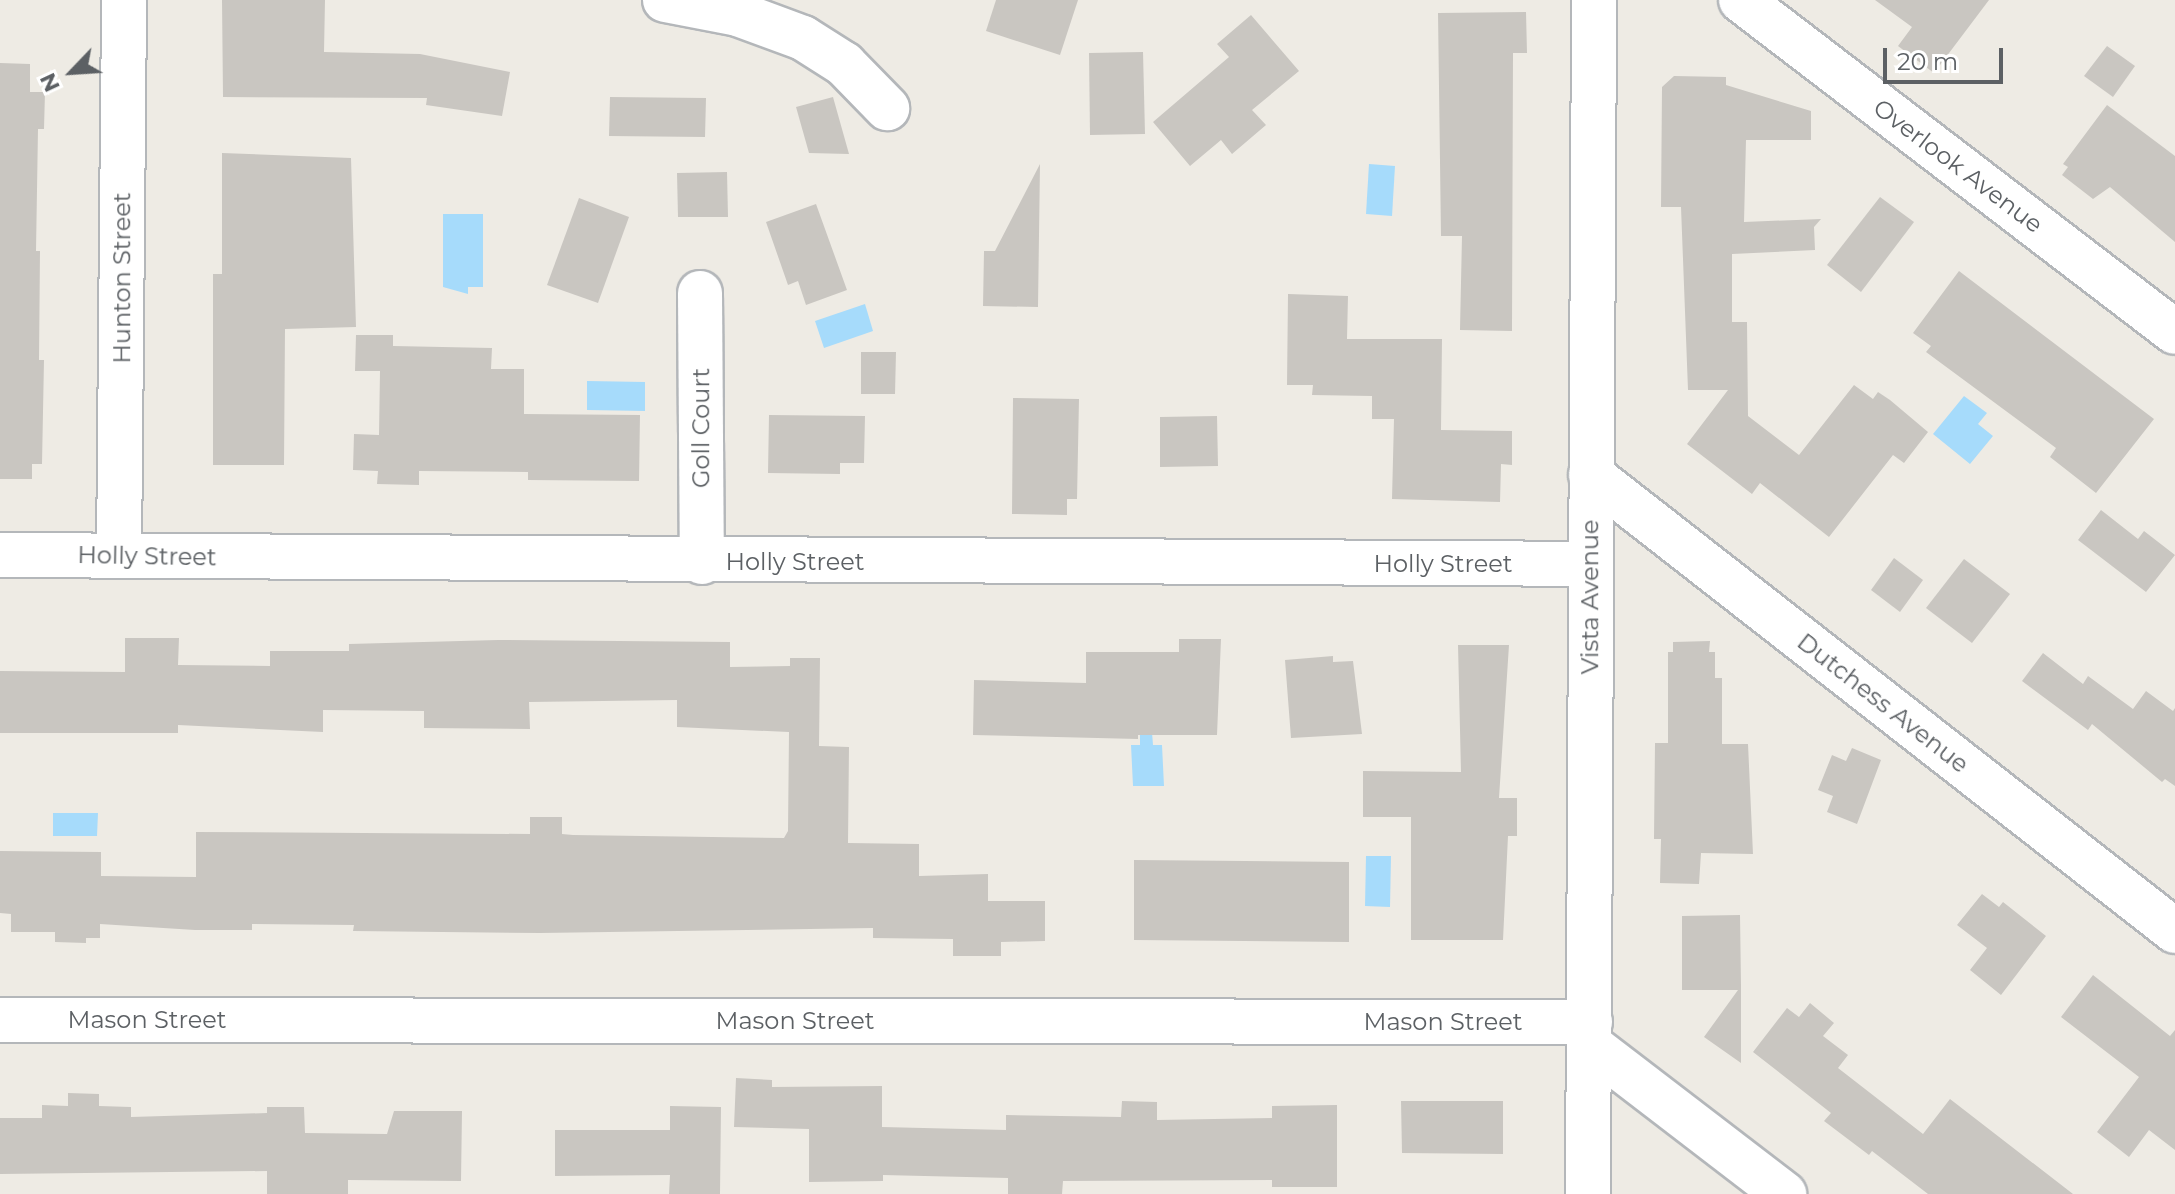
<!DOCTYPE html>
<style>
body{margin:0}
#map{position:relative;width:2175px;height:1194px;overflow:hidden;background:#eeebe4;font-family:Montserrat,sans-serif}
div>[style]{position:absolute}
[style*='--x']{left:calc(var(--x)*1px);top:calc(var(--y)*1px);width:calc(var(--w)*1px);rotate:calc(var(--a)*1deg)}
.water>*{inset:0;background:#a6dbfb}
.building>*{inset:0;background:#c9c6c1}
.roads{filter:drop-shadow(2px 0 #b4b7ba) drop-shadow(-2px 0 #b4b7ba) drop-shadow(0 2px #b4b7ba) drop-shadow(0 -2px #b4b7ba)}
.minor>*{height:44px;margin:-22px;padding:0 22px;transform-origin:22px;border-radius:22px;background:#fff}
span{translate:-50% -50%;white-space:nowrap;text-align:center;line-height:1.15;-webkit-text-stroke:6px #fff;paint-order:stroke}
.street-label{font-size:24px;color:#5c6064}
.north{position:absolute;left:32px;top:32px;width:80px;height:80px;-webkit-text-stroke:6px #fff;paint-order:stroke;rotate:245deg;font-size:22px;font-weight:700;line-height:32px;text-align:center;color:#5c6064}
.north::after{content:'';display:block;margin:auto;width:28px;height:36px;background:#5c6064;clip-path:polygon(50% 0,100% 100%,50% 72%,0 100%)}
.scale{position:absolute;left:1883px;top:48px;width:120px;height:36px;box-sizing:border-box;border:4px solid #5c6064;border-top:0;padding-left:10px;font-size:24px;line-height:28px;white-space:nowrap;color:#5c6064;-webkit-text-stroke:6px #fff;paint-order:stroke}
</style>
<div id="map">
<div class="water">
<i style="clip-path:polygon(1369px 164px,1395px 166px,1392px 216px,1366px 214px)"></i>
<i style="clip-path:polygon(443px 214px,483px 214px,483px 287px,468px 287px,468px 294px,443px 287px)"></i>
<i style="clip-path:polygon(865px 304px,873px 331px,824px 348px,815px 321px)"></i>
<i style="clip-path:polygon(587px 381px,645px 382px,645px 411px,587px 410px)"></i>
<i style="clip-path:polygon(1964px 396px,1987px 413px,1978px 424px,1993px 436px,1970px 464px,1933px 434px)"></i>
<i style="clip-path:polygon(1140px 732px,1152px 732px,1153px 745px,1162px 745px,1164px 786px,1133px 786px,1131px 745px,1140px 745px)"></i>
<i style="clip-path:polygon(53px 813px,98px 813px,97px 836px,53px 836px)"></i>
<i style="clip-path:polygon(1366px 856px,1391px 856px,1390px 907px,1365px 906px)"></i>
</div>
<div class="building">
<i style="clip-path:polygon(222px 0,325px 0,324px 52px,420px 54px,510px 72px,502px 116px,426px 105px,427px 98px,223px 97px)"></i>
<i style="clip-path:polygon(996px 0,1078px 0,1060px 55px,986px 31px)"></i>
<i style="clip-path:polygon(1875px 0,1989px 0,1934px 73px,1898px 46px,1912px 27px)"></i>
<i style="clip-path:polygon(1526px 12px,1527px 53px,1513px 53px,1512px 331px,1460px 330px,1462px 236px,1441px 236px,1438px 13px)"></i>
<i style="clip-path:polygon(1251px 15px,1299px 71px,1252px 110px,1266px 125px,1232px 154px,1221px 140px,1190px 166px,1153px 122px,1229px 57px,1217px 44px)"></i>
<i style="clip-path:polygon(2107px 46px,2135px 66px,2113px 97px,2084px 76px)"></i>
<i style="clip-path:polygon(1143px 52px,1145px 134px,1090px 135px,1089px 53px)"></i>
<i style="clip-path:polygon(0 63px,30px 64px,30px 92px,45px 92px,44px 129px,38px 129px,36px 251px,40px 251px,39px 360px,44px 360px,42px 464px,32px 464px,32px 479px,0 479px)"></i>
<i style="clip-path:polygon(1674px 76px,1726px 77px,1726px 85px,1811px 111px,1811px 140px,1746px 140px,1744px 222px,1821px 219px,1814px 227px,1815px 250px,1732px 254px,1732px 322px,1747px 322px,1748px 416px,1799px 455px,1854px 385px,1873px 399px,1878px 392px,1890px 400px,1928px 432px,1904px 463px,1893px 455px,1829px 537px,1760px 483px,1752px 494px,1687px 444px,1728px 390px,1688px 390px,1681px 207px,1661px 207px,1662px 87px)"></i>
<i style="clip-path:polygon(610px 97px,706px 98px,705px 137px,609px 136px)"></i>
<i style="clip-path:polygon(833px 97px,849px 154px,809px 153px,796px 107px)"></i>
<i style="clip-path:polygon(2107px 105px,2175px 156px,2175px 242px,2110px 187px,2093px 199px,2062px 175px,2068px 167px,2063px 164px)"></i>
<i style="clip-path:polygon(222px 153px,351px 158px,356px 327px,285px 329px,284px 465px,213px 465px,213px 274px,222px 274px)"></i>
<i style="clip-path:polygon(1040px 164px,1038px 307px,983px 306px,984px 251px,995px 251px)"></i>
<i style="clip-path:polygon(727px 172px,728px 217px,678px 217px,677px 173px)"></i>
<i style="clip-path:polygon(1880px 197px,1914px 222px,1861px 292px,1827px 265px)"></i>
<i style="clip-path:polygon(579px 198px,629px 217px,598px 303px,547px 285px)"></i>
<i style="clip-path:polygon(816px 204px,847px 290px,806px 305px,798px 281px,788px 285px,766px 222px)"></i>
<i style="clip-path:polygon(1959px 271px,2154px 419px,2096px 493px,2050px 457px,2056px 448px,1926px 352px,1931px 346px,1913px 333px)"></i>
<i style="clip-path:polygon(1288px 294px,1348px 296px,1347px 339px,1442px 339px,1441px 430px,1512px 431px,1512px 465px,1501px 464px,1500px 502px,1392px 499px,1394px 419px,1372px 419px,1372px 396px,1312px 395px,1313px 385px,1287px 385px)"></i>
<i style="clip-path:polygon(356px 335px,393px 335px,393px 346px,492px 348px,491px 369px,524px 369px,524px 414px,640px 415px,639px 481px,528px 480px,528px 472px,419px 471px,419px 485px,377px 484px,378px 471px,353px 470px,354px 434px,379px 435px,380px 371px,355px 371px)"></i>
<i style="clip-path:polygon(861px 352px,896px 352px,895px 394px,861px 394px)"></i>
<i style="clip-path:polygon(1013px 398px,1079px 399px,1077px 499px,1067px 499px,1067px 515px,1012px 514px)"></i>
<i style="clip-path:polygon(769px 415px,865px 416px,864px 463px,840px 463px,840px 474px,768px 473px)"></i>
<i style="clip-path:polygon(1217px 416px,1218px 466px,1160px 467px,1160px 417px)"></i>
<i style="clip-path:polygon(2101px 510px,2138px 539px,2144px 531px,2175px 555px,2146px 592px,2078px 540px)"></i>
<i style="clip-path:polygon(1894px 558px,1923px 580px,1900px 612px,1871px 590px)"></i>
<i style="clip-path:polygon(1964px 559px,2010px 594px,1972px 643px,1926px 608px)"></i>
<i style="clip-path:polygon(125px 638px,179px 638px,178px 665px,270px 666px,270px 651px,349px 651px,349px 644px,498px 640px,730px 642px,730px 667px,790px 666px,790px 658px,820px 658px,819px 746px,849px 747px,848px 843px,919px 844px,919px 876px,988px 874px,988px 901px,1045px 901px,1045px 941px,1001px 942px,1001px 956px,953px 956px,953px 939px,873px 938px,873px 928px,540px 933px,353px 931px,354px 925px,252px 924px,252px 930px,195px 930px,100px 924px,100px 938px,86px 938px,86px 943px,55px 942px,55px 932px,11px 932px,11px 914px,0 913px,0 851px,101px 852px,101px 876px,196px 877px,196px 832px,530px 834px,530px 817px,562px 817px,562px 834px,573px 835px,784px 838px,788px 831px,789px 732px,677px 727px,677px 700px,529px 702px,530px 729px,424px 728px,424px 711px,323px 710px,323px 732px,178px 725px,178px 733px,0 733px,0 671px,125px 672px)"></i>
<i style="clip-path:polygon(1179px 639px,1221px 639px,1217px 735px,1138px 735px,1138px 739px,973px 735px,974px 680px,1086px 683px,1086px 652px,1179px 652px)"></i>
<i style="clip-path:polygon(1710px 641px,1709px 652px,1715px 652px,1715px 678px,1722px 678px,1722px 744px,1748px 744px,1753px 854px,1701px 853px,1699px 884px,1660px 883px,1661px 839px,1654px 839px,1655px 743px,1668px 743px,1668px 652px,1673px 652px,1673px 642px)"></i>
<i style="clip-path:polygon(1458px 645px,1509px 645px,1499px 798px,1517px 798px,1517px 836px,1508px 836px,1503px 940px,1411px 940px,1411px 817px,1363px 817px,1363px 771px,1461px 772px)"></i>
<i style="clip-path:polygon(2043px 653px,2083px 684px,2088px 676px,2133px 709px,2146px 691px,2173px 711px,2175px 708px,2175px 786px,2165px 779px,2162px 782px,2092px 724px,2088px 730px,2022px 681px)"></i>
<i style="clip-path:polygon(1333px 656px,1333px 662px,1353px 661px,1362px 734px,1291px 738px,1285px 660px)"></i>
<i style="clip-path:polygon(1852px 748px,1881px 760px,1857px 824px,1827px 812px,1833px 796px,1818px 790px,1832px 755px,1846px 761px)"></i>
<i style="clip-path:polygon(1134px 860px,1349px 862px,1349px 942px,1134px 940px)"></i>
<i style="clip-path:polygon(1982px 894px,1999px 907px,2003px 902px,2046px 936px,2001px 995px,1970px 970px,1987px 948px,1957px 925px)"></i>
<i style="clip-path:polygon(1740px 915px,1741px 986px,1741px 1063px,1704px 1037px,1738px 990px,1682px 990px,1682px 916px)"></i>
<i style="clip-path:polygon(2093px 975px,2170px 1036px,2175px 1030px,2175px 1150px,2149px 1130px,2129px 1157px,2097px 1132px,2139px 1077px,2061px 1017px)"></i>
<i style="clip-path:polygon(1810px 1003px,1834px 1023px,1823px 1036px,1848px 1055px,1838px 1068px,1923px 1134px,1950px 1099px,2073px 1194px,1928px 1194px,1872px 1151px,1869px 1155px,1824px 1121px,1831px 1113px,1753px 1052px,1787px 1008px,1799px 1017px)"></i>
<i style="clip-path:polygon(736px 1078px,772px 1080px,772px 1087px,882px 1086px,882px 1127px,1006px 1130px,1006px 1115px,1121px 1117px,1122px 1101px,1157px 1102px,1157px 1120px,1272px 1118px,1272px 1106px,1337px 1105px,1337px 1187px,1272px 1187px,1272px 1180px,1063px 1181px,1062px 1194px,1008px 1194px,1008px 1178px,883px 1175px,883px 1181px,809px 1182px,809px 1129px,734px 1127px)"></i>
<i style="clip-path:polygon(68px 1093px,99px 1094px,99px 1106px,131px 1107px,131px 1117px,267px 1113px,267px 1107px,304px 1107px,305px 1133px,387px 1134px,394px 1111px,462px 1111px,461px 1181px,348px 1180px,348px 1194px,267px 1194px,267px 1171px,0 1174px,0 1118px,42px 1118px,42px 1105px,68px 1106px)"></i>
<i style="clip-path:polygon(1401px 1101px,1503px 1101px,1503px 1154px,1402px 1153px)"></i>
<i style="clip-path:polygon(670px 1106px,721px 1107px,720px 1194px,669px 1194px,670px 1175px,555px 1176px,555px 1130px,670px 1130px)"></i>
</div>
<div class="roads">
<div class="minor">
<i style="--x:665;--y:0;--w:74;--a:10.9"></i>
<i style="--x:738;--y:14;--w:69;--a:20.3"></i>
<i style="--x:803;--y:38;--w:49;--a:32.4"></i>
<i style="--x:844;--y:64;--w:62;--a:45.7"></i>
<i style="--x:1741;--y:0;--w:546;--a:37.42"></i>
<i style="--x:700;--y:293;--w:269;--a:89.6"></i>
<i style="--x:1591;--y:475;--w:741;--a:37.98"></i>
<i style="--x:0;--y:555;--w:1590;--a:0.32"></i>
<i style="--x:119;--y:556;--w:556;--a:-89.48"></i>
<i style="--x:0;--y:1020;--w:1590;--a:0.07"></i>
<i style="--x:1590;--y:1045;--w:245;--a:37.5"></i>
<i style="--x:1588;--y:1194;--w:1194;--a:-89.71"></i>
</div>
</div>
<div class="street-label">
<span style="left:1958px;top:166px;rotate:37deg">Overlook Avenue</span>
<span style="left:122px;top:278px;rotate:-90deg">Hunton Street</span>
<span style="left:701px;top:428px;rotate:-90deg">Goll Court</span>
<span style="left:147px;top:556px;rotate:1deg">Holly Street</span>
<span style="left:795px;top:562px">Holly Street</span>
<span style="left:1443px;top:564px">Holly Street</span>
<span style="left:1590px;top:597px;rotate:-90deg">Vista Avenue</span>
<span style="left:1883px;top:703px;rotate:38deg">Dutchess Avenue</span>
<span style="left:147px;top:1020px">Mason Street</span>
<span style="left:795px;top:1021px">Mason Street</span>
<span style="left:1443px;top:1022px">Mason Street</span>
</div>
<div class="north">N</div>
<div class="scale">20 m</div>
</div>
